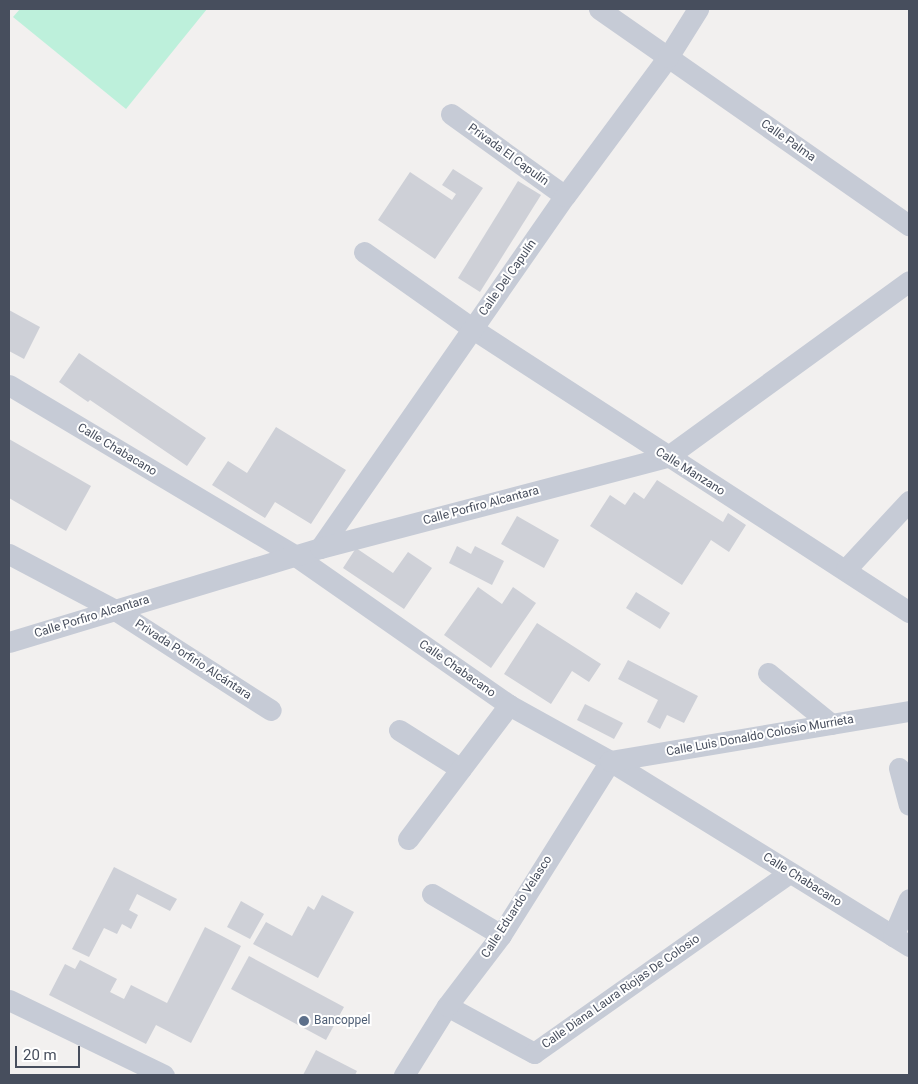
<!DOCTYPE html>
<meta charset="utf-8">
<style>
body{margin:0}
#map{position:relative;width:918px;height:1084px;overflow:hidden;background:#f2f0ef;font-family:Roboto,sans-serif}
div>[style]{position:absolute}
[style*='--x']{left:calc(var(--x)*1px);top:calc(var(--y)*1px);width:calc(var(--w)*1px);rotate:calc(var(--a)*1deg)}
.green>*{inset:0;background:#bdf0db}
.building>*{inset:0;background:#ced0d7}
.minor>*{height:21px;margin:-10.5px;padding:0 10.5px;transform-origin:10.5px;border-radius:10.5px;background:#c6cbd6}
.dots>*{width:14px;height:14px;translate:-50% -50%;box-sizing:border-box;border:2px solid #fff;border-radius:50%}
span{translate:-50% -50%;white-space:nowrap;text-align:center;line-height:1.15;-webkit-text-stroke:4px #fff;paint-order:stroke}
.street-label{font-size:12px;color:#474e5d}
.service-label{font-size:12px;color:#4e5e75}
.left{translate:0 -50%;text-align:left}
.frame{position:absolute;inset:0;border:10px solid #474e5d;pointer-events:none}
.scale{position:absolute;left:15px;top:1046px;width:65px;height:22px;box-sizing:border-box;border:2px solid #474e5d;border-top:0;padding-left:6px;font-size:15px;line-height:18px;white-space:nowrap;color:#474e5d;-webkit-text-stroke:4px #fff;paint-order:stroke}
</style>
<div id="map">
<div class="green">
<i style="clip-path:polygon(20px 9px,207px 9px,126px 109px,13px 17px)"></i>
</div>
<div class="building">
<i style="clip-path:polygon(453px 169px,483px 188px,435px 259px,378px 220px,410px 172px,452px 200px,456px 194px,442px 185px)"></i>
<i style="clip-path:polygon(518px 181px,541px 195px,480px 292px,458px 278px)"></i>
<i style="clip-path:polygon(9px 310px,40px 327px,24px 359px,9px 351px)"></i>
<i style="clip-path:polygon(79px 353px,206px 438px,187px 466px,90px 400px,88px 402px,59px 382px)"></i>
<i style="clip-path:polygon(276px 427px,346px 470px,311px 524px,275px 502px,265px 518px,212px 485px,228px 461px,247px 473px)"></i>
<i style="clip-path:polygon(9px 439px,91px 486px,66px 531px,9px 498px)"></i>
<i style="clip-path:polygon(657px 480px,723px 522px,728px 513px,746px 525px,729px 552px,711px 540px,682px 585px,590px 526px,610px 495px,625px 505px,634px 492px,644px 499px)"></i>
<i style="clip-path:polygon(517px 516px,559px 540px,544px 568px,501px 544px)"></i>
<i style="clip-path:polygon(457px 546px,471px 554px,475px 546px,504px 561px,492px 585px,449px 563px)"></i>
<i style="clip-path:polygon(356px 548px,393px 573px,408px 552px,432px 568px,404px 609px,343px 568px)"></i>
<i style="clip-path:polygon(478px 587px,502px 604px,513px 587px,536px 603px,491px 668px,444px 635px)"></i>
<i style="clip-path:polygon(636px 592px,670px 613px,660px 629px,626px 608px)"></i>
<i style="clip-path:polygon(537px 623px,601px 664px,589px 682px,572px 671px,551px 704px,504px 674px)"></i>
<i style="clip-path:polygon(628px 660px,698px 696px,684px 723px,667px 715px,660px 729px,647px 722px,658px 700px,618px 679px)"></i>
<i style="clip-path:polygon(585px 704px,623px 723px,614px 739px,577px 720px)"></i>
<i style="clip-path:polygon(114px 867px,177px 899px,170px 911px,137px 894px,129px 910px,138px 915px,131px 929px,122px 924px,117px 934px,104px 928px,89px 957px,72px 949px)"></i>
<i style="clip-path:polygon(322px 895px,354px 912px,318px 978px,253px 944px,266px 922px,292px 936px,308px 906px,314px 910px)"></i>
<i style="clip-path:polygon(241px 901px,264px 914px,250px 939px,227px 927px)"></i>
<i style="clip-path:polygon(205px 927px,241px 946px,191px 1043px,156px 1025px,146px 1044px,49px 995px,65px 964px,75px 969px,80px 960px,117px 979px,110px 992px,124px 999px,131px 985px,167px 1003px)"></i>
<i style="clip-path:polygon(249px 956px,344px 1007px,326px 1040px,231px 989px)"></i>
<i style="clip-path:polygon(316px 1050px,357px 1071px,355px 1075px,303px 1075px)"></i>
</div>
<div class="minor">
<i style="--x:599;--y:9;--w:378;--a:34.9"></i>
<i style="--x:451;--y:114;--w:140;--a:35.7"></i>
<i style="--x:364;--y:252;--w:133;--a:35.2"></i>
<i style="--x:473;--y:329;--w:520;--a:32.99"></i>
<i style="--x:9;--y:385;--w:335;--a:30.8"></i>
<i style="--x:297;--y:557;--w:259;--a:34.9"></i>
<i style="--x:509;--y:705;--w:115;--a:29"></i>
<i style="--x:610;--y:761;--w:352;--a:31.7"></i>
<i style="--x:320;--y:548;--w:429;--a:-55.2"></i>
<i style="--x:565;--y:196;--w:173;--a:-53.5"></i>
<i style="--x:668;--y:57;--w:57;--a:-58"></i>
<i style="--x:9;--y:554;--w:120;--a:27.8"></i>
<i style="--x:115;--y:610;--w:185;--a:32.7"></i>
<i style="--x:846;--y:569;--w:93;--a:-47.2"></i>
<i style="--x:9;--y:642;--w:325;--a:-16.8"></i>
<i style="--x:320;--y:548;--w:359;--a:-14.7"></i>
<i style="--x:667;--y:457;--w:299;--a:-36"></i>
<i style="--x:768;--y:673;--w:81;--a:39"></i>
<i style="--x:399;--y:730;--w:73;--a:32.2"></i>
<i style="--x:899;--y:768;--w:38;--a:75"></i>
<i style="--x:408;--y:839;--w:168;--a:-53"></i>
<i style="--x:432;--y:894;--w:80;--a:30.7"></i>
<i style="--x:893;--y:936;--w:40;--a:-66.6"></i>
<i style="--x:9;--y:1000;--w:172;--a:25.8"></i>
<i style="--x:447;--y:1006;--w:99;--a:28.4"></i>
<i style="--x:534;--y:1053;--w:312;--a:-35.2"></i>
<i style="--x:404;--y:1075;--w:81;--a:-58.1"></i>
<i style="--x:447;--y:1006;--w:89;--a:-52.7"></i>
<i style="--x:501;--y:935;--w:205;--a:-57.9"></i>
<i style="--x:610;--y:761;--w:303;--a:-9.5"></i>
</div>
<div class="dots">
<i style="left:304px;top:1021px;background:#5c6f8a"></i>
</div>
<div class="street-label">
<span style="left:788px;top:141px;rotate:35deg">Calle Palma</span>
<span style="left:508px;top:155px;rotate:36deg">Privada El Capulín</span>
<span style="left:508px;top:278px;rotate:-55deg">Calle Del Capulín</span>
<span style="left:117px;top:450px;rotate:31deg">Calle Chabacano</span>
<span style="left:690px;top:472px;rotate:32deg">Calle Manzano</span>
<span style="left:481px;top:506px;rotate:-15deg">Calle Porfiro Alcantara</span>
<span style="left:92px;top:617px;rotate:-17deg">Calle Porfiro Alcantara</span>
<span style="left:193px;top:660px;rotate:33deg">Privada Porfirio Alcántara</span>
<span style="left:457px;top:669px;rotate:35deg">Calle Chabacano</span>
<span style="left:760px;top:736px;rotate:-10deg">Calle Luis Donaldo Colosio Murrieta</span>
<span style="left:802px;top:880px;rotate:32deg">Calle Chabacano</span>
<span style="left:517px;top:907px;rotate:-57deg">Calle Eduardo Velasco</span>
<span style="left:621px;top:992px;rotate:-35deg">Calle Diana Laura Riojas De Colosio</span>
</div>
<div class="service-label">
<span class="left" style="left:314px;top:1021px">Bancoppel</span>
</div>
<div class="frame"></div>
<div class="scale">20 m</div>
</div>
